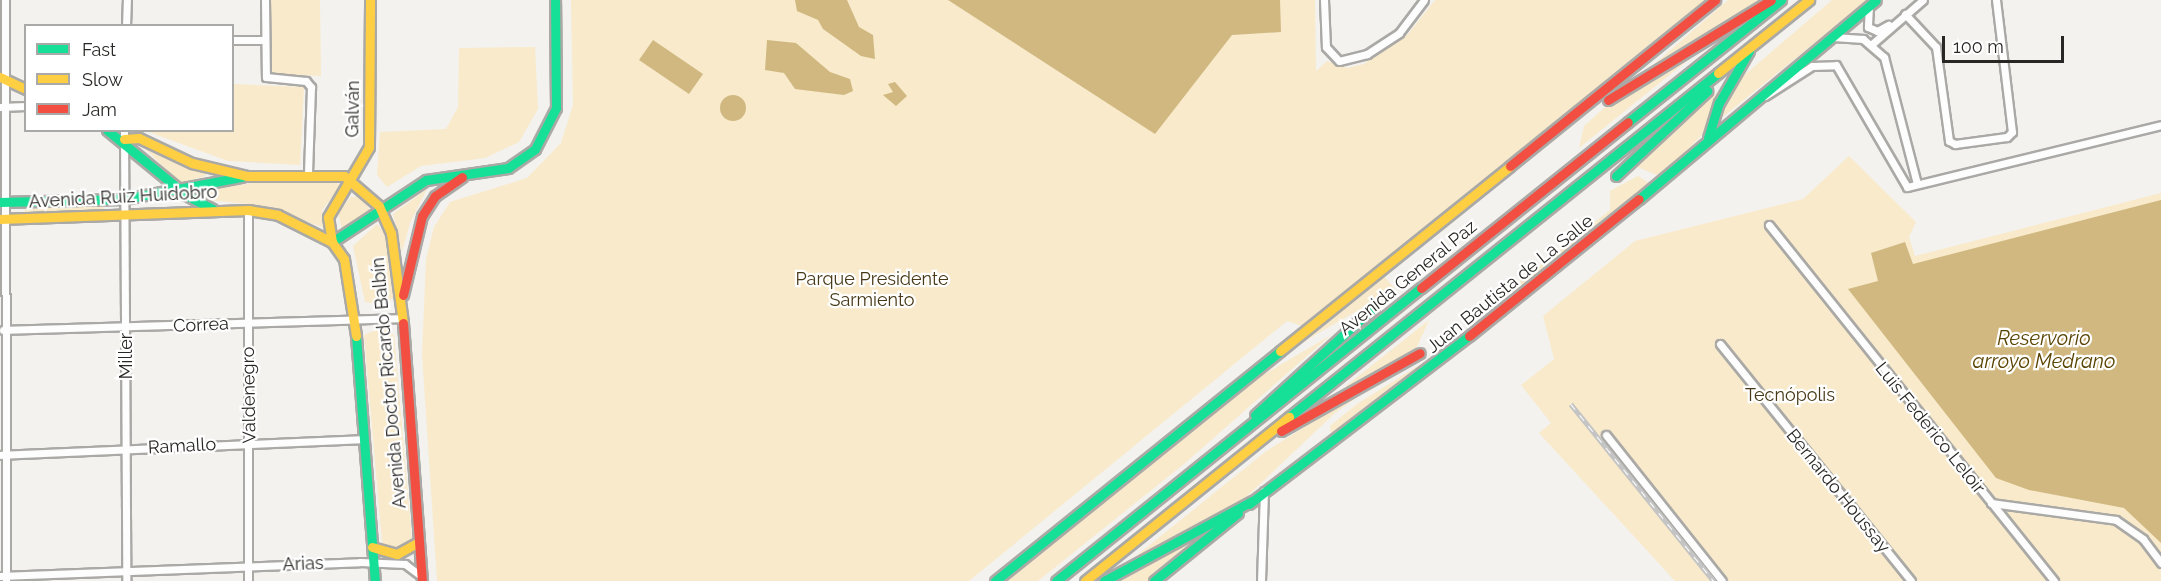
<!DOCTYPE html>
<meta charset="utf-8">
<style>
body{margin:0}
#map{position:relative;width:2161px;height:581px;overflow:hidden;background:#f4f2ef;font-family:Raleway,sans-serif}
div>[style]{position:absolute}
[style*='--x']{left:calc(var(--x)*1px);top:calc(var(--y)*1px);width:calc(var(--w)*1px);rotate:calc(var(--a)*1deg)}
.green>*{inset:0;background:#f8eaca}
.water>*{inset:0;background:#d0b880}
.round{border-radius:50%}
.roads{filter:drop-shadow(2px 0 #aaa9a6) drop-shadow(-2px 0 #aaa9a6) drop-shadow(0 2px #aaa9a6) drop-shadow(0 -2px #aaa9a6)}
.street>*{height:7px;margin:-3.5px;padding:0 3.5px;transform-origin:3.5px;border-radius:3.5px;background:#fdfdfd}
.fast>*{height:9px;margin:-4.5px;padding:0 4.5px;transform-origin:4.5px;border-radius:4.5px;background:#16e098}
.slow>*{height:9px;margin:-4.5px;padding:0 4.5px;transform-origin:4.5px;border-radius:4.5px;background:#ffcf43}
.jam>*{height:9px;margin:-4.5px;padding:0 4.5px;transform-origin:4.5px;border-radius:4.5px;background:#f24e42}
.rail>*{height:4.5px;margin-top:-2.25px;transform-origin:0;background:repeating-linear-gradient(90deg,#fff 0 7px,#c4c4c4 0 14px);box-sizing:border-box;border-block:2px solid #c4c4c4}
span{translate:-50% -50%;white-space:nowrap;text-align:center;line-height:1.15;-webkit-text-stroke:4.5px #fff;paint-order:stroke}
.street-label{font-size:18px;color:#282725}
.park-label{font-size:18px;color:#473917}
.water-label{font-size:20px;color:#594300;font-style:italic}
.legend{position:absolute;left:24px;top:24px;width:210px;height:108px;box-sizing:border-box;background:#fff;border:2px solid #a9a9a8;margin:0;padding:8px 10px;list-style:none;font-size:18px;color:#282725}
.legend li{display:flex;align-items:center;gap:12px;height:30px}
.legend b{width:30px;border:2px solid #a9a9a8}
.scale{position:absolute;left:1942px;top:36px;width:122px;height:27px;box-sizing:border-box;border:3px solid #282725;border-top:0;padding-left:8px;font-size:18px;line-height:21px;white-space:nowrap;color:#282725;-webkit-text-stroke:4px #fff;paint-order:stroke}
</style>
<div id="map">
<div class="green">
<i style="clip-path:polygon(269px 0,320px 0,321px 76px,271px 74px)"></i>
<i style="clip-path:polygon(571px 0,1315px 0,1316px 71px,1327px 61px,1347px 68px,1364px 64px,1408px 34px,1435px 0,1707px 0,1302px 326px,1287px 321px,969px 581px,437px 581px,422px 354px,426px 259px,434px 227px,450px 202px,527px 178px,561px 143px,573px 105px)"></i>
<i style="clip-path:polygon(1728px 0,1759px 0,1643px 74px)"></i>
<i style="clip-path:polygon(1832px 0,1868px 0,1719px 120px,1741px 78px)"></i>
<i style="clip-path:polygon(535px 47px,538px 109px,519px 142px,485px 158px,421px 166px,387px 187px,377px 175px,380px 132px,446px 129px,458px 107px,459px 48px)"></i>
<i style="clip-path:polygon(1703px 48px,1579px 148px,1584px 126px,1604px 108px)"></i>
<i style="clip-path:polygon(1644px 66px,1384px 276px,1395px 289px,1298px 345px)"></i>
<i style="clip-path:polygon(233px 84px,304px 87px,300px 165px,228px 161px,146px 131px,232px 130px)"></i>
<i style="clip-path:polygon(1721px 89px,1702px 135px,1668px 170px,1659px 176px,1635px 166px)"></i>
<i style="clip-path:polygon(139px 143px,204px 173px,206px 176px,180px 183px)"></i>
<i style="clip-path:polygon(1849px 156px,1916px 222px,1909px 237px,1915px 256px,2161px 193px,2161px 581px,1675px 581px,1539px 433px,1551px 423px,1521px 385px,1554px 359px,1543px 316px,1635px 241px,1803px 199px)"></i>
<i style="clip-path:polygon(1638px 176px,1652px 185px,1432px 363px,1331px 434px,1330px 426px,1357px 404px,1448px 347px,1518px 291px,1514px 286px,1610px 210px,1610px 191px)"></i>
<i style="clip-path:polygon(337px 180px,340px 187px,322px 210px,325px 228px,259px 205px,207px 200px,195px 192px,265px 181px)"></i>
<i style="clip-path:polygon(427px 189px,410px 223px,402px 252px,393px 214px)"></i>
<i style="clip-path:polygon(361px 196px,371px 212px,342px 229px,338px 213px,351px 197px)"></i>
<i style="clip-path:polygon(103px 206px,104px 212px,24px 214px,25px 209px)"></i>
<i style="clip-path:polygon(377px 224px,388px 238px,394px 297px,384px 305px,365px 302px,353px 246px)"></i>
<i style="clip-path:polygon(1429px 320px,1417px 347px,1348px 388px,1346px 386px)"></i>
<i style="clip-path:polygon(384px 326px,394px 335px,412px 540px,406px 548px,389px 548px,382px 542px,364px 335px)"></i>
<i style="clip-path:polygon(1331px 335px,1184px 464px,1038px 581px,1002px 581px,1243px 387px)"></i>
<i style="clip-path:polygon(1388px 375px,1335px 413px,1241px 502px,1131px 560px,1265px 452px)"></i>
<i style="clip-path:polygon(1213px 527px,1148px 581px,1115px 581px)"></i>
</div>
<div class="water">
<i style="clip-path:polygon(795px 0,847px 0,859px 27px,873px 35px,875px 59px,861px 56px,823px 29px,818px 20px,797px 11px)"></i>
<i style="clip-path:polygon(948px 0,1280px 0,1281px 32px,1232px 35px,1155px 134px)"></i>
<i style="clip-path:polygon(653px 40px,703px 74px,689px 94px,639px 60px)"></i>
<i style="clip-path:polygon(767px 40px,796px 43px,830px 72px,850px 79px,853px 91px,844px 95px,795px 89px,784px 73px,765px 70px)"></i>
<i style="clip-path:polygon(895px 82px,907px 96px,896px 106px,883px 95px,893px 92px,888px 84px)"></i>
<i class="round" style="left:720px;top:95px;width:26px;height:26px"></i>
<i style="clip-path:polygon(2161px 200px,2161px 543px,2124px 508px,2029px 490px,1996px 478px,1848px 289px,1878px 281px,1871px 253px,1905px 242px,1913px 264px)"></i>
</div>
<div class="roads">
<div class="street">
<i style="--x:5;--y:0;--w:581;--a:89.9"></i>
<i style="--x:265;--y:0;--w:77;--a:89.3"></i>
<i style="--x:266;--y:77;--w:40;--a:5.7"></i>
<i style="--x:306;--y:81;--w:8;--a:50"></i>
<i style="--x:311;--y:87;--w:87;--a:92"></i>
<i style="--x:1324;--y:0;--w:47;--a:87.6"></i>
<i style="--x:1326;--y:47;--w:19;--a:47"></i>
<i style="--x:1339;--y:61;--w:29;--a:-14"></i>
<i style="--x:1367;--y:54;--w:38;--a:-33"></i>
<i style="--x:1399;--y:33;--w:41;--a:-52.9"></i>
<i style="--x:1869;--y:6;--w:21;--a:93"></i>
<i style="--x:1868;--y:27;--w:10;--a:24"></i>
<i style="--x:1877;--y:31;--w:13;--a:-29"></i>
<i style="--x:1905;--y:14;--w:45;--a:46.8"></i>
<i style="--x:1936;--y:47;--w:95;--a:82.1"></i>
<i style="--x:1949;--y:141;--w:7;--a:27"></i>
<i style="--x:1955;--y:144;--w:52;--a:-7.7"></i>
<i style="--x:2007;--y:137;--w:7;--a:-45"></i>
<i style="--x:2012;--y:132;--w:133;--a:-96.9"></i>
<i style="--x:126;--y:26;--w:26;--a:-88"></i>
<i style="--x:1833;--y:37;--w:30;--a:4"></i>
<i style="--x:1863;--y:39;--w:28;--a:41"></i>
<i style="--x:1884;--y:57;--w:131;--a:75.4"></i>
<i style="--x:232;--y:40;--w:33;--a:0"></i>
<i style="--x:1872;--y:44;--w:67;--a:-40.8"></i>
<i style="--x:1765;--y:96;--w:56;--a:-32.6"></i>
<i style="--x:1812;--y:66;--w:24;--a:-2"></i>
<i style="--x:1836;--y:65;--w:141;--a:59.8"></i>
<i style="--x:1907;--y:187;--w:261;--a:-13.7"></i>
<i style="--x:0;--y:107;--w:26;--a:-2"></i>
<i style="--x:124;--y:130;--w:451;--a:89.7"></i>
<i style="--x:1769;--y:225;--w:456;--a:51.3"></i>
<i style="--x:3;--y:330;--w:400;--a:-1.7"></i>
<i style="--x:1720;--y:344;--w:304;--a:51.1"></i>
<i style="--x:1606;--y:435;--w:186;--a:51.5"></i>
<i style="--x:0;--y:455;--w:363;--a:-2.5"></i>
<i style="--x:1991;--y:503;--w:126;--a:7.7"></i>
<i style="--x:2116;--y:520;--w:33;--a:35"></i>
<i style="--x:2143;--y:539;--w:30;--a:53"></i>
<i style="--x:0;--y:576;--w:360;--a:-2.2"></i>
<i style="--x:360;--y:562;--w:45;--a:2.5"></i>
<i style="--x:405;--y:564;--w:20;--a:37"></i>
<i style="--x:248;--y:581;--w:371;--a:-90"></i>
<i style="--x:1261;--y:581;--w:90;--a:-88.1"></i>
</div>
<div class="fast">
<i style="--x:1628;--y:122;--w:196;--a:-38.6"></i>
<i style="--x:107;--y:130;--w:102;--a:39.4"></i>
<i style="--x:186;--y:195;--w:30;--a:28"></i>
<i style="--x:1708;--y:138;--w:37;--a:-73"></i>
<i style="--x:1719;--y:103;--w:60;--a:-60"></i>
<i style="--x:1616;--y:176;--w:125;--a:-43"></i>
<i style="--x:1639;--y:199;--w:309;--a:-40"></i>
<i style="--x:0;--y:202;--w:124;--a:-1.4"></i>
<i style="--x:124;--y:199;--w:120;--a:-10.6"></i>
<i style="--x:332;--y:242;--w:113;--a:-33.4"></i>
<i style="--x:426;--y:180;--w:83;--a:-8.3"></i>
<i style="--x:508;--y:168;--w:33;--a:-35"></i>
<i style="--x:535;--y:149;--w:46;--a:-62.9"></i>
<i style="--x:556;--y:108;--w:108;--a:-90.5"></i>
<i style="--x:356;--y:336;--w:246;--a:85.6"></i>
<i style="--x:1255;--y:415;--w:161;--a:-42.2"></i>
<i style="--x:1289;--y:417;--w:550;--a:-38.72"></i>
<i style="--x:1249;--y:504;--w:277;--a:-37.4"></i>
<i style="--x:995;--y:581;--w:366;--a:-38.9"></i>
<i style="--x:1056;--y:581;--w:468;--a:-38.8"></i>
<i style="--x:1104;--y:581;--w:168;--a:-28.4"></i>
<i style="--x:1154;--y:581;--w:108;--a:-39"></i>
</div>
<div class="slow">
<i style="--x:1718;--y:73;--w:117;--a:-38.7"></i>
<i style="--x:0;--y:77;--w:29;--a:25"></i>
<i style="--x:124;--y:139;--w:15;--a:-4"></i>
<i style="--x:139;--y:138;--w:59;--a:25.3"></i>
<i style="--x:192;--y:163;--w:57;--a:13.3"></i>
<i style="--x:247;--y:176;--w:97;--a:0"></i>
<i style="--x:344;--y:176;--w:46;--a:40.6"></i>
<i style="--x:379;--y:206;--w:30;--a:66"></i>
<i style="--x:391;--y:233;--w:91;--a:82.4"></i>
<i style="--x:0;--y:219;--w:248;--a:-2.1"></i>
<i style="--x:248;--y:210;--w:30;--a:9"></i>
<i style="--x:278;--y:215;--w:60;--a:26.6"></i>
<i style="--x:332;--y:242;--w:21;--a:55"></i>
<i style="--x:344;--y:259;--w:78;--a:81.1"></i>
<i style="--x:332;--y:242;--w:25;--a:-99"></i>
<i style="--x:328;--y:217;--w:81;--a:-59.6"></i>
<i style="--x:369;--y:147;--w:147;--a:-89.6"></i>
<i style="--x:1280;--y:351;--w:295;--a:-38.8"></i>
<i style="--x:372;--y:547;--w:26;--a:16"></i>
<i style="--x:397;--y:554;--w:25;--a:-29"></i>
<i style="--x:1085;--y:581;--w:262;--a:-38.8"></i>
</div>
<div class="jam">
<i style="--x:1608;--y:100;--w:191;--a:-31.5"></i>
<i style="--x:1510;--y:166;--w:264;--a:-39"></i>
<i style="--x:1421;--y:288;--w:265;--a:-38.7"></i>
<i style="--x:403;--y:295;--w:81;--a:-76.5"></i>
<i style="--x:422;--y:216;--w:24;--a:-57"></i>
<i style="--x:435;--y:196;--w:33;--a:-35"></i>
<i style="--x:403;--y:323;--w:259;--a:85.8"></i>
<i style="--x:1469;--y:336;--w:218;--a:-38.9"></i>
<i style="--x:1281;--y:431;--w:159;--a:-29.3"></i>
</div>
</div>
<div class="rail">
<i style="--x:1571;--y:404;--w:228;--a:51.1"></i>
</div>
<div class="street-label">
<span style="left:353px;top:109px;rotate:-89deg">Galván</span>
<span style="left:123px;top:197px;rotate:-3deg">Avenida Ruiz Huidobro</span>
<span style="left:1408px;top:278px;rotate:-39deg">Avenida General Paz</span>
<span style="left:1510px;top:284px;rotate:-39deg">Juan Bautista de La Salle</span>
<span style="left:201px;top:325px;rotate:-3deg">Correa</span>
<span style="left:126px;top:356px;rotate:-90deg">Miller</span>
<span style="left:389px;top:383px;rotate:-95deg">Avenida Doctor Ricardo Balbín</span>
<span style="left:249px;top:395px;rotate:-91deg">Valdenegro</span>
<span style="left:1930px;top:428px;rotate:51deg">Luis Federico Leloir</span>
<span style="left:182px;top:446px;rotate:-3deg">Ramallo</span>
<span style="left:1838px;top:491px;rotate:51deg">Bernardo Houssay</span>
<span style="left:303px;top:564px;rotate:-2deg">Arias</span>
</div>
<div class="park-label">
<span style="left:872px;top:290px">Parque Presidente<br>Sarmiento</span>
<span style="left:1790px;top:395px">Tecnópolis</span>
</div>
<div class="water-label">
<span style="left:2044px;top:350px">Reservorio<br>arroyo Medrano</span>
</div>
<ul class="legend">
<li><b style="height:8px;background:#16e098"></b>Fast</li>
<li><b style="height:8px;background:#ffcf43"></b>Slow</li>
<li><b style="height:8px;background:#f24e42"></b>Jam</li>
</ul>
<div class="scale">100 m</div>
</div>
